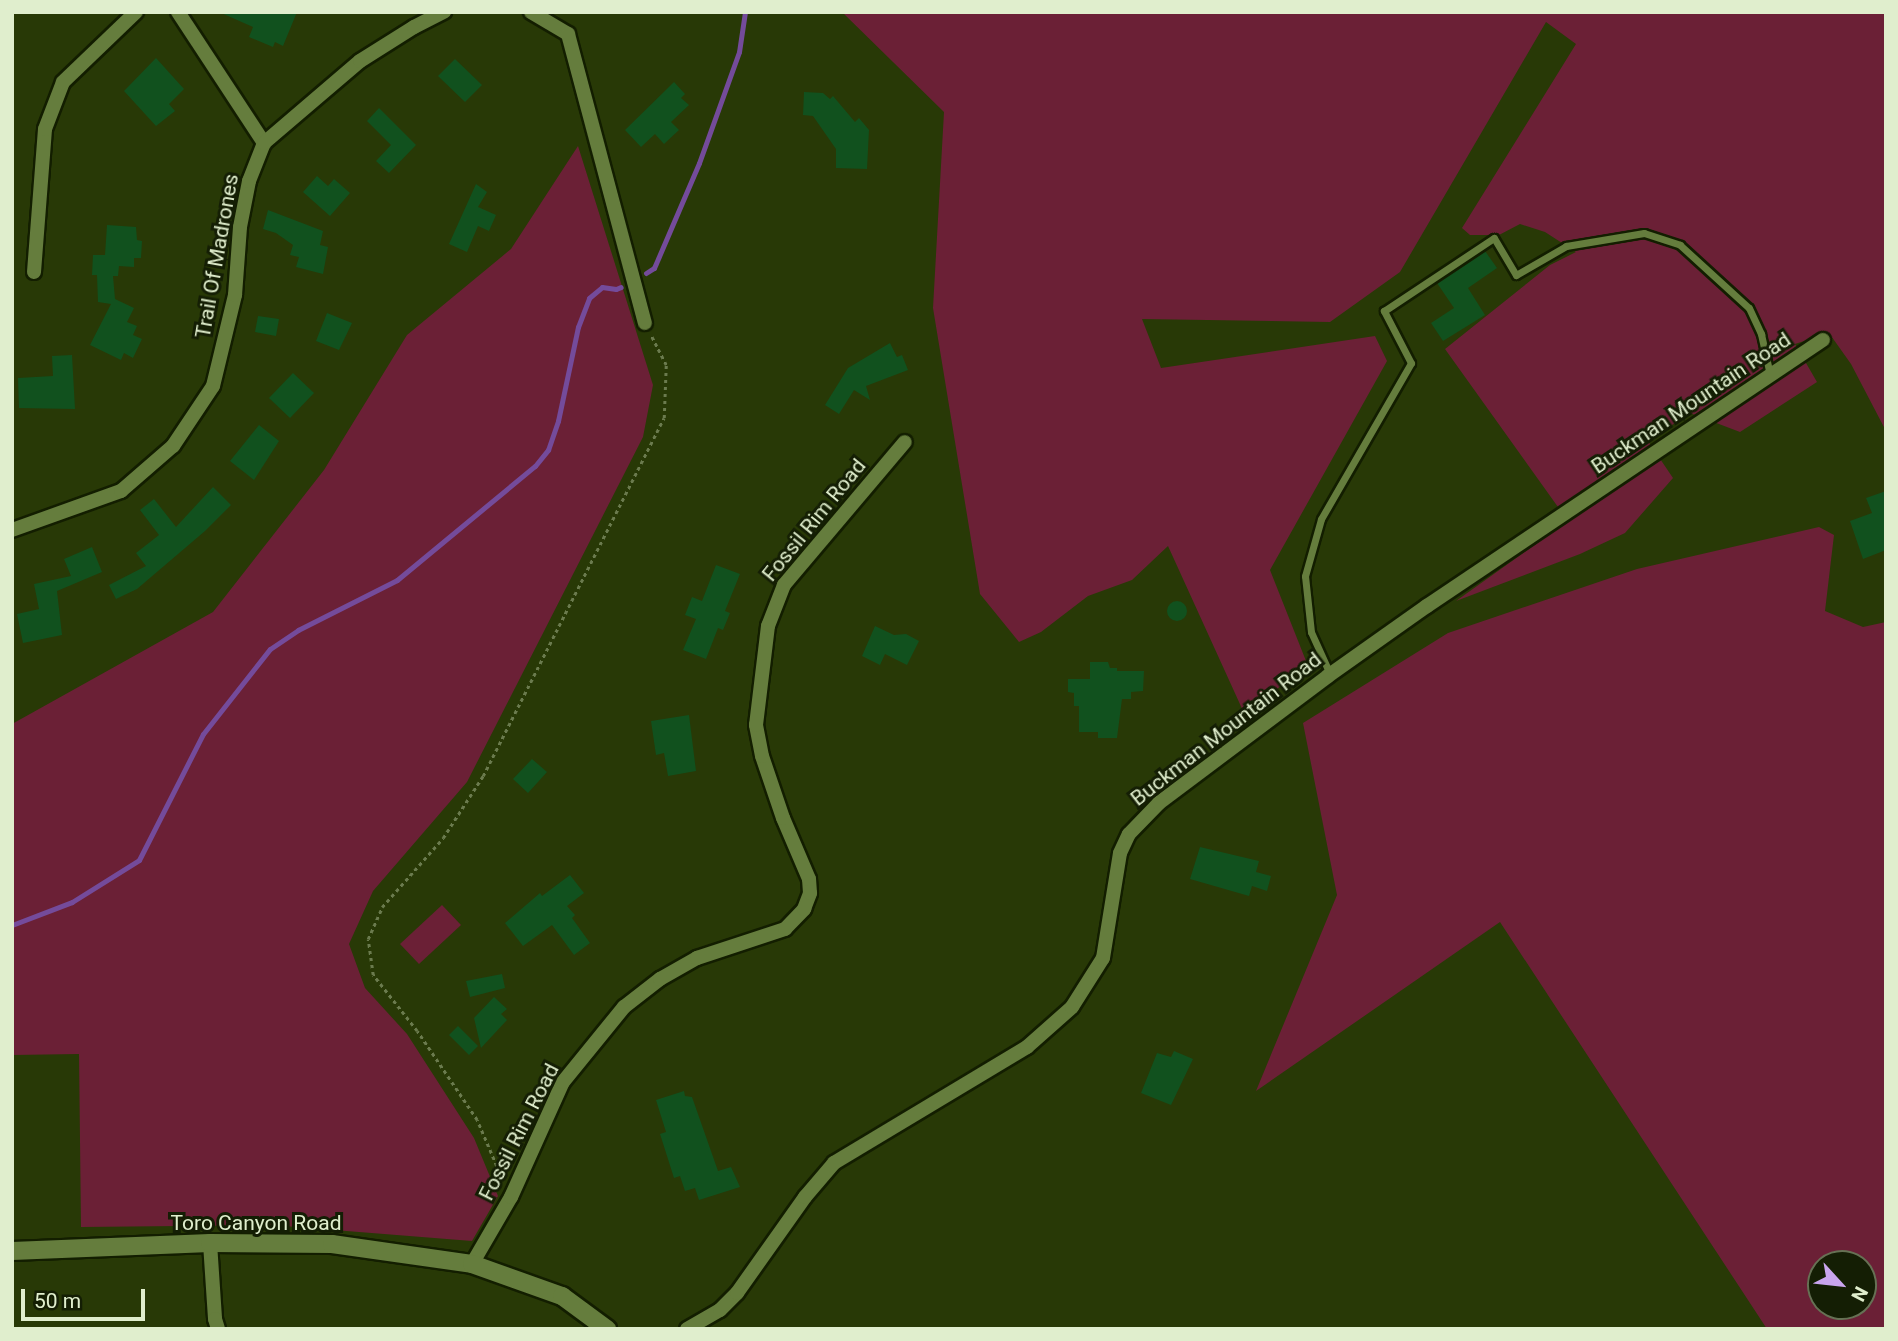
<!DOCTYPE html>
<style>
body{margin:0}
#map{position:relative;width:1898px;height:1341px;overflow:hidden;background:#283906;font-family:Roboto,sans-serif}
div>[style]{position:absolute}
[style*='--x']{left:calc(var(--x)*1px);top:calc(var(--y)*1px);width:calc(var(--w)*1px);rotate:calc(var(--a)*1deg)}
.green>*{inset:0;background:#6b2036}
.stream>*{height:5px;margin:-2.5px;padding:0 2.5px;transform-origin:2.5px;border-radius:2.5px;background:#744b9b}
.building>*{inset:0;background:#11511e}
.round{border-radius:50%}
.path>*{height:2.5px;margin-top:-1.25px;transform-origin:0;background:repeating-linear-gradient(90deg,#6b7b4e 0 3.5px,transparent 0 7px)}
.roads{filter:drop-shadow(2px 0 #131e00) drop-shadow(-2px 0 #131e00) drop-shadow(0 2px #131e00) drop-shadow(0 -2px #131e00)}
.service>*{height:7px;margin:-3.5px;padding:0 3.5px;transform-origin:3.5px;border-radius:3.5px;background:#657d3d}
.minor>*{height:14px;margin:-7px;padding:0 7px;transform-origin:7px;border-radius:7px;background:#657d3d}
.tertiary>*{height:18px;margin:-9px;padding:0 9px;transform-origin:9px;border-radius:9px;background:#657d3d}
span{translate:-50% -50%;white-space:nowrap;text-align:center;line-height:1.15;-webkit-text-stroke:6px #141e04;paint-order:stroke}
.street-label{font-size:21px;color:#e0eecd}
.frame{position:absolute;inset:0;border:14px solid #e0eecd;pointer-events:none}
.north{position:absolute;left:1807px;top:1250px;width:70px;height:70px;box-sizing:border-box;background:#141e04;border:2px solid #667154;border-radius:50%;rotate:117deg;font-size:19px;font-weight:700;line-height:28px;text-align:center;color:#e0eecd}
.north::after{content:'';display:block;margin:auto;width:24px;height:32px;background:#c9a5ee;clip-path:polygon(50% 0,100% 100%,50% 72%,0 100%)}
.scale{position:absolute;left:21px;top:1289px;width:124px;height:32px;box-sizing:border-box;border:4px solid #e0eecd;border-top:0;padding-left:9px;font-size:21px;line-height:24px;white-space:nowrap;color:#e0eecd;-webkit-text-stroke:5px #141e04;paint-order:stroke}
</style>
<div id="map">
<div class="green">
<i style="clip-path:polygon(842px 12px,1886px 12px,1886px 431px,1851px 364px,1829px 333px,1795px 344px,1817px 382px,1740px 432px,1690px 413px,1648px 441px,1673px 478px,1625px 533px,1580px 554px,1456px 601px,1568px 521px,1445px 349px,1550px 265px,1576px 252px,1545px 232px,1520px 224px,1499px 235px,1470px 235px,1462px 228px,1576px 44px,1546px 22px,1400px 272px,1330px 322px,1142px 319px,1161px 368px,1375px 336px,1387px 361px,1270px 570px,1308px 666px,1244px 713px,1168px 546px,1132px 580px,1088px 596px,1041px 632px,1019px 642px,980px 594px,933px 308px,944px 112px)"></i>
<i style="clip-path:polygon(578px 146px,653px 385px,643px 437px,467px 782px,373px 891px,349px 944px,365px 988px,407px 1034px,474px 1138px,498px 1196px,472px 1241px,271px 1225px,81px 1227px,79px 1054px,12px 1055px,12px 724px,213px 612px,324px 470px,407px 335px,511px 249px)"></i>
<i style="clip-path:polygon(evenodd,1819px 527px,1834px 535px,1825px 611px,1863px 627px,1886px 622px,1886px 1329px,1767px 1329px,1500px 922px,1256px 1091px,1337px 895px,1303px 723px,1448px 633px,1637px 569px,1819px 527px,1821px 1264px,1863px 1264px,1863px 1306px,1821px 1306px,1821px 1264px)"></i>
<i style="clip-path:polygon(442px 905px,461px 925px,419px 964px,400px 944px)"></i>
</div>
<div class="stream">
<i style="--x:646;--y:273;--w:9;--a:-32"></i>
<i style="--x:654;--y:268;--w:114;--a:-66.8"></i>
<i style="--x:699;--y:163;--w:118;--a:-70.2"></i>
<i style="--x:739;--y:52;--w:40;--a:-81.5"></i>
<i style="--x:12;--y:925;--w:64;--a:-21"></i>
<i style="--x:72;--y:902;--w:79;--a:-32.1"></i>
<i style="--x:139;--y:860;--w:141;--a:-63.1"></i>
<i style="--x:203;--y:734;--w:108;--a:-51.8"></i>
<i style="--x:270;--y:649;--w:34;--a:-34"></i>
<i style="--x:298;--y:630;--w:111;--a:-26.8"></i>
<i style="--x:397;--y:580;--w:179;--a:-39.6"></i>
<i style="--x:535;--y:466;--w:21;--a:-51"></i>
<i style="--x:548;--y:450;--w:31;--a:-71"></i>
<i style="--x:558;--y:421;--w:96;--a:-78"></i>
<i style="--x:578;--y:327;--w:31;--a:-69"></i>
<i style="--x:589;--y:298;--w:17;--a:-40"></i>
<i style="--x:602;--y:287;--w:14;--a:8"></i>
<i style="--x:616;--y:289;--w:5;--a:-22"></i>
</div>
<div class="building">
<i style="clip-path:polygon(219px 12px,297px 12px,283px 46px,275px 42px,273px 47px,249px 37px,253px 27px)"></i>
<i style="clip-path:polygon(156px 58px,184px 89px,169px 104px,175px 111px,156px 126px,124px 91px)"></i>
<i style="clip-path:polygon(455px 59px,482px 85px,465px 102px,438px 76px)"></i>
<i style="clip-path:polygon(674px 82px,685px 94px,681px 98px,689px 105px,671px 122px,679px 130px,664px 144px,655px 134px,641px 147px,625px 130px)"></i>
<i style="clip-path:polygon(804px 92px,823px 93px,830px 99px,833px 96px,855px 122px,859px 118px,869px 130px,867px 169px,836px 168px,836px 149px,813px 116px,803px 115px)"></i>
<i style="clip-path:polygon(379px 108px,416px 145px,389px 173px,376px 161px,391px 145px,367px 121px)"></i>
<i style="clip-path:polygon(317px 176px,328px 186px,334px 179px,350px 193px,330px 216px,303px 192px)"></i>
<i style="clip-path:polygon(476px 184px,487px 192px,478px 207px,496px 215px,489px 231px,478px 226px,467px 252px,449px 244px)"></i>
<i style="clip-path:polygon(268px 210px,323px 231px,320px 245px,328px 247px,323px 274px,296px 267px,299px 257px,290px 255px,293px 245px,276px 233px,263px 229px)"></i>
<i style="clip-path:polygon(107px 225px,136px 227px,137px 240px,142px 241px,141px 258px,134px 258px,134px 267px,119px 266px,118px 276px,113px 276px,115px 299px,134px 308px,127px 322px,137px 326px,133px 335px,142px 339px,133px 358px,124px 353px,121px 360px,90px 345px,111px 304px,98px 302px,97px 275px,92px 275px,93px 255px,105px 255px)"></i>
<i style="clip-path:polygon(1485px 251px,1497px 268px,1468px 288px,1485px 315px,1443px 341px,1431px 323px,1454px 308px,1437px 283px)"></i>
<i style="clip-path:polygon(327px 313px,352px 323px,339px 350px,316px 341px)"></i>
<i style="clip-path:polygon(258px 316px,279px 319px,276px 336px,255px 332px)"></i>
<i style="clip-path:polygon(890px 343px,897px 357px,902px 355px,908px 370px,866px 386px,870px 400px,854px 390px,839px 414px,825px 405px,848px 368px)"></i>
<i style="clip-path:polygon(72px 355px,75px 409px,19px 408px,18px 378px,53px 376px,52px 356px)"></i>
<i style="clip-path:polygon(293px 373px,314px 393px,290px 418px,269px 398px)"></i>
<i style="clip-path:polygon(259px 425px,279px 441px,254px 480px,230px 461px)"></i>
<i style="clip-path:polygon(213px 487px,231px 505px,205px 531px,137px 589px,116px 599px,109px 585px,146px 566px,136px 553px,159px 535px,140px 510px,154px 499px,176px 527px)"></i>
<i style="clip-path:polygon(1886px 491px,1886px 550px,1863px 559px,1850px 521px,1872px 513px,1866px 498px)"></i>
<i style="clip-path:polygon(92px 547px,102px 572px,57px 591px,62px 635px,23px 643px,17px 614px,39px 609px,34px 584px,71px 576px,64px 559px)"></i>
<i style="clip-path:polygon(716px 565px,740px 574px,725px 611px,730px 613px,723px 630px,718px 628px,706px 659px,683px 650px,696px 619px,685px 615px,692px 597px,702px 601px)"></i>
<i class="round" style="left:1167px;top:601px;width:20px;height:20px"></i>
<i style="clip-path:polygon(875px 626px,894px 635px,906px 634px,919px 641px,907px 665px,885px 654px,880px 665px,862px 656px)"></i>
<i style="clip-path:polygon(1090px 662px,1108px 662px,1110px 668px,1117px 668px,1117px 671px,1144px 671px,1143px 691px,1131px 692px,1131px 699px,1122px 699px,1117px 738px,1098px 738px,1098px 732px,1079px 732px,1079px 706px,1074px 706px,1074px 693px,1068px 692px,1068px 679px,1090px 679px)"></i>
<i style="clip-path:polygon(689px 715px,696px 771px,668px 776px,664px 753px,656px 755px,651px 721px)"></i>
<i style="clip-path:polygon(532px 759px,547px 772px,528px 793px,513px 779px)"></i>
<i style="clip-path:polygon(1200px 847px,1259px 861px,1256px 872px,1271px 876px,1267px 891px,1252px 886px,1249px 896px,1190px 879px)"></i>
<i style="clip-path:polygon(570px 875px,584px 893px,567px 906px,575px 915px,572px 918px,590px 943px,574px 955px,552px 925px,523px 946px,505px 923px,540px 893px,542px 896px)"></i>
<i style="clip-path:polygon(502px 974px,505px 988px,470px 997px,466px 981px)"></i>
<i style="clip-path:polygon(494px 997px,507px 1009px,501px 1014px,507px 1020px,481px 1048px,474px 1018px)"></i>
<i style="clip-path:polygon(458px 1026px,478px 1046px,469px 1055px,449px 1035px)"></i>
<i style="clip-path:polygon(1174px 1051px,1193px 1059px,1171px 1105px,1141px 1093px,1157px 1053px,1171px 1057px)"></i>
<i style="clip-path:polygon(684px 1091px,685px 1096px,692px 1097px,718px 1171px,731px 1167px,740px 1187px,699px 1200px,695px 1188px,685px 1191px,680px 1176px,674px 1178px,660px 1134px,666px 1132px,656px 1100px)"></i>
</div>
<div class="path">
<i style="--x:502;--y:1179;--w:64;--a:-113"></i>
<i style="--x:477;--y:1120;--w:107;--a:-124"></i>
<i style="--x:417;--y:1031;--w:71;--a:-128.2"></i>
<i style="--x:373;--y:975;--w:36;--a:-98"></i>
<i style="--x:368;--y:939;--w:35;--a:-66"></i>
<i style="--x:382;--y:907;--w:92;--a:-48.5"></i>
<i style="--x:443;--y:838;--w:74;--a:-57.2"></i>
<i style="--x:483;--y:776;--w:401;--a:-63.2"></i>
<i style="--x:664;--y:418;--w:53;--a:-87.8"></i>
<i style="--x:666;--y:365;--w:33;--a:-117"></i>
</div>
<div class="roads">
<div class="service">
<i style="--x:1330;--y:674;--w:46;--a:-114.3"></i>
<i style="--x:1311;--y:632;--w:56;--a:-96.1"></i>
<i style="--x:1305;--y:576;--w:59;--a:-74.3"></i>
<i style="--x:1321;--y:519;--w:180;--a:-60"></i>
<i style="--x:1411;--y:363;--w:59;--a:-117.4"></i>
<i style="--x:1384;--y:311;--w:132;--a:-33.6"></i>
<i style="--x:1494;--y:238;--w:43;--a:59.3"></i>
<i style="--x:1516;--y:275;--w:58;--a:-30.1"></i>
<i style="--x:1566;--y:246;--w:79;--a:-9.5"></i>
<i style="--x:1644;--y:233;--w:38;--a:18"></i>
<i style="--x:1680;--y:245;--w:93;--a:42.4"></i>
<i style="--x:1749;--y:308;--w:29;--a:65"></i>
<i style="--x:1761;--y:334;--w:42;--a:77.6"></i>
</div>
<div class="minor">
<i style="--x:178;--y:12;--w:157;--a:56.7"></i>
<i style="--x:531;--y:12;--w:43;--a:30.7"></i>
<i style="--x:568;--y:34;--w:299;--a:75.1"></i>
<i style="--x:34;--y:272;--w:143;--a:-85.6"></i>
<i style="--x:45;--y:129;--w:50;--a:-69"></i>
<i style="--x:63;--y:82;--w:101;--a:-43.8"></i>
<i style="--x:12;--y:530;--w:116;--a:-19.7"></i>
<i style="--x:121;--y:491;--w:69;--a:-40.9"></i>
<i style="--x:173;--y:446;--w:72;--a:-56.3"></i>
<i style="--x:213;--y:386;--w:94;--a:-76.4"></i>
<i style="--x:235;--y:295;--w:68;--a:-85.8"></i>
<i style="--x:240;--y:227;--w:47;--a:-78.9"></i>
<i style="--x:249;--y:181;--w:41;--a:-68.5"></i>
<i style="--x:264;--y:143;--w:126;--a:-40.5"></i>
<i style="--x:360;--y:61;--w:64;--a:-32.2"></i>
<i style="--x:414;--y:27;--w:34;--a:-27"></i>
<i style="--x:210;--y:1243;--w:76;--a:86.2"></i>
<i style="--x:215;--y:1319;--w:10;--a:73"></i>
<i style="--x:472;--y:1264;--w:78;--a:-59.8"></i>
<i style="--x:511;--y:1197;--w:126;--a:-65.7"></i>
<i style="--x:563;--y:1082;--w:97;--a:-50.9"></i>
<i style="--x:624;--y:1007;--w:46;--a:-37.9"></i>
<i style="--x:660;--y:979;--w:43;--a:-29.6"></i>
<i style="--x:697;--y:958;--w:93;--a:-18.2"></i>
<i style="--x:785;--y:929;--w:28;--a:-46"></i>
<i style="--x:804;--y:909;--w:17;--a:-69"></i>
<i style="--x:810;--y:893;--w:14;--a:-94"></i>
<i style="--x:809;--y:879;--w:66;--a:-113.1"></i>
<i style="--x:783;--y:818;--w:65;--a:-108.7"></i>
<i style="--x:762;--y:756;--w:32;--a:-101"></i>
<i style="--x:756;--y:725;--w:100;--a:-83.1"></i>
<i style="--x:768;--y:626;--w:44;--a:-68.7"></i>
<i style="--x:784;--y:585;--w:187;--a:-49.8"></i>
<i style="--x:687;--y:1329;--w:38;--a:-30"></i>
<i style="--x:720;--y:1310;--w:24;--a:-45"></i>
<i style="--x:737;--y:1293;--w:118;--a:-54.7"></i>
<i style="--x:805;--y:1197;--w:45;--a:-49.5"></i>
<i style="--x:834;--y:1163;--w:225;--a:-31"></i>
<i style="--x:1027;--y:1047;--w:60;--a:-41.6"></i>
<i style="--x:1072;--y:1007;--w:58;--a:-57.7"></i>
<i style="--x:1103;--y:958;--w:106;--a:-80.8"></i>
<i style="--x:1120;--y:853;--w:21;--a:-65"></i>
<i style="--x:1129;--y:834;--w:43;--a:-45.9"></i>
<i style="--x:1159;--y:803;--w:211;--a:-36.9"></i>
<i style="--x:1328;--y:676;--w:121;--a:-35.3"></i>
<i style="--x:1427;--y:606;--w:477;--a:-33.9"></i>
</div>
<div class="tertiary">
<i style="--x:12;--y:1251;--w:198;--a:-2.3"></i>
<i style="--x:210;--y:1243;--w:122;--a:0.5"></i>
<i style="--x:332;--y:1244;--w:141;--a:8.1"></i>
<i style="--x:472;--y:1264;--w:96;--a:19.6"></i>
<i style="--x:562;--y:1296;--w:56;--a:36.3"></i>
</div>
</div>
<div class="street-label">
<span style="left:217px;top:256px;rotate:-80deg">Trail Of Madrones</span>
<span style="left:1691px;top:403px;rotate:-34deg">Buckman Mountain Road</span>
<span style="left:814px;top:520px;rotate:-51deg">Fossil Rim Road</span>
<span style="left:1226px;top:729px;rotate:-38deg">Buckman Mountain Road</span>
<span style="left:519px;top:1132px;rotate:-63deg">Fossil Rim Road</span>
<span style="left:256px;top:1223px">Toro Canyon Road</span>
</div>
<div class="frame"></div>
<div class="north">N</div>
<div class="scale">50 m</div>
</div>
